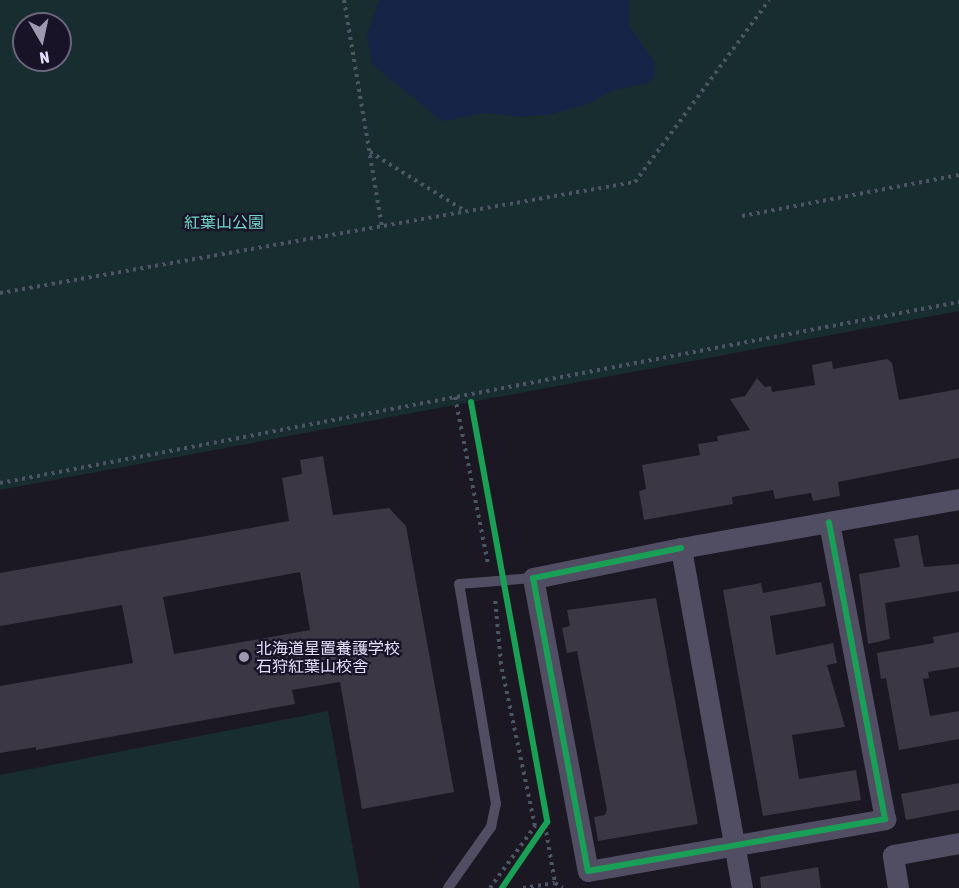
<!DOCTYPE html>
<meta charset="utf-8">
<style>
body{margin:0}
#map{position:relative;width:959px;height:888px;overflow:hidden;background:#1b1823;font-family:"Asap Condensed","Noto Sans JP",sans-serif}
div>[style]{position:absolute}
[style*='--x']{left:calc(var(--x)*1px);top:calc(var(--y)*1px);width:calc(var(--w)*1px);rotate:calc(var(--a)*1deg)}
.green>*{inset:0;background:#182d30}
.water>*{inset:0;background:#152447}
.building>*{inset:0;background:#3b3744}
.path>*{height:4px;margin-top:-2px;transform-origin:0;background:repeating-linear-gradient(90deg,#4c5563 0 3px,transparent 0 7.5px)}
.service>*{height:10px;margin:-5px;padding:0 5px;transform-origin:5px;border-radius:5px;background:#514e63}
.minor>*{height:21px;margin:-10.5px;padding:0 10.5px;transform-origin:10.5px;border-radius:10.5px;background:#514e63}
.cycleway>*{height:6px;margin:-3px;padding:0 3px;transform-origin:3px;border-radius:3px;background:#1a9f57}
.dots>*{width:16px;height:16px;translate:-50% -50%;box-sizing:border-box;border:3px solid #191328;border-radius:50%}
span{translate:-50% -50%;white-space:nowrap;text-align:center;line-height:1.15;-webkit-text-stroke:4.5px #191328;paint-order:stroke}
.park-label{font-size:16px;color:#70d6c5}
.poi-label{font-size:16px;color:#e4defc}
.left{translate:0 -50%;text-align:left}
.north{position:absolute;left:12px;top:12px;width:60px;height:60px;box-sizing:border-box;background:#191328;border:2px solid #6a647d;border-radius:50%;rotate:171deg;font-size:16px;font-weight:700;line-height:24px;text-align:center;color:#e4defc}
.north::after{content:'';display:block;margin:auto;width:21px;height:27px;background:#9e99b0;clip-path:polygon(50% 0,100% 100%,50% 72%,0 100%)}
</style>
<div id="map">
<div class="green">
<i style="clip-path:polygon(evenodd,0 0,959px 0,959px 311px,0 490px,0 0,24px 24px,60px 24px,60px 60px,24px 60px,24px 24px)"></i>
<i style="clip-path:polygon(328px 711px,360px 888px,0 888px,0 775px)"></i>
</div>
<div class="water">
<i style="clip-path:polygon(379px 0,629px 0,629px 25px,655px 63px,654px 77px,649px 83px,614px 90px,588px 104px,552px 114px,522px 117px,486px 113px,442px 121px,372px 64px,367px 35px)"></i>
</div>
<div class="building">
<i style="clip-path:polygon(887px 359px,892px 363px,899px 400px,959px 389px,959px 458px,838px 482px,840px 496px,813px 501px,811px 493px,775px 499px,773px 490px,732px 497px,733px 504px,644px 520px,639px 491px,646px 489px,642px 465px,700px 455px,698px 444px,718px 441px,717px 436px,750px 430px,730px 399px,745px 396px,757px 378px,765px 387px,771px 386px,772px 392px,815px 385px,812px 365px,832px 361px,833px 369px)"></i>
<i style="clip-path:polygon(evenodd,323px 456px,333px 515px,389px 508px,406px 526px,454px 792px,362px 809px,340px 682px,292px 690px,295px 704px,36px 750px,36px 747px,0 753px,0 686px,133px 663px,122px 605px,0 626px,0 573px,289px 521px,282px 478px,302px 474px,300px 460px,323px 456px,300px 572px,310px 630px,174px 654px,163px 597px,300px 572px)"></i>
<i style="clip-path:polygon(918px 535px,924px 567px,959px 564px,959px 591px,885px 603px,890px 639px,868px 644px,859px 574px,900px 567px,894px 539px)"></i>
<i style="clip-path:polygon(821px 582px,826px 606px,770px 616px,776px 655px,833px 643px,837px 663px,827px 665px,845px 727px,792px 735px,799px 779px,856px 770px,861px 800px,763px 816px,723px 590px,761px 583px,763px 593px)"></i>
<i style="clip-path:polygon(656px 598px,698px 824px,598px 841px,594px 817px,605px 815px,607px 810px,577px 651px,567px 653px,562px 628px,570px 626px,567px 610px)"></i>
<i style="clip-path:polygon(959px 632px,959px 667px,928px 672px,929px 678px,923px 679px,930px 716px,959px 711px,959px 739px,899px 750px,886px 678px,881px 679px,877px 653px,934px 643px,933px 637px)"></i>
<i style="clip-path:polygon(959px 783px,959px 810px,906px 820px,901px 794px)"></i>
<i style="clip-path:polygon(818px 867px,821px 888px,761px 888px,760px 877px)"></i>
</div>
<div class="path">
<i style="--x:344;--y:0;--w:229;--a:80.5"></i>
<i style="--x:370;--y:152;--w:112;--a:31.8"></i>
<i style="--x:742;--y:216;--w:221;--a:-10.7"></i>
<i style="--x:0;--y:293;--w:645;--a:-9.92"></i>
<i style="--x:635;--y:182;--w:226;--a:-53.6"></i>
<i style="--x:455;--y:397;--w:170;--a:78.8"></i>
<i style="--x:0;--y:483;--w:976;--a:-10.69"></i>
<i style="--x:545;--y:825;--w:59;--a:80.2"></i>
<i style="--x:555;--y:883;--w:9;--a:32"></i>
<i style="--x:490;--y:888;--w:77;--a:-54"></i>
<i style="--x:535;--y:826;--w:166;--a:-101.9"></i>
<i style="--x:501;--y:664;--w:66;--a:-95.2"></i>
<i style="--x:523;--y:888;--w:32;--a:-9"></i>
</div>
<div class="service">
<i style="--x:448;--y:888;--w:75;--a:-54.8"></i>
<i style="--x:491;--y:827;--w:24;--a:-78"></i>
<i style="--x:496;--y:804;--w:223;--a:-99.5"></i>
<i style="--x:459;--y:584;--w:74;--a:-4.6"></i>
</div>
<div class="minor">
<i style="--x:681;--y:548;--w:151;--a:168.5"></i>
<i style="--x:533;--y:578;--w:298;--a:79.4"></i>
<i style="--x:588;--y:871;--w:302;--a:-9.9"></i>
<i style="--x:885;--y:819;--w:302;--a:-100.7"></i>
<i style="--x:742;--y:888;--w:345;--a:-100.2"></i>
<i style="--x:681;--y:548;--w:282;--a:-10"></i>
<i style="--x:898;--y:888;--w:33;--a:-99"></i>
<i style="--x:893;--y:855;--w:67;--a:-10.3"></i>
</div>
<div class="cycleway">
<i style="--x:471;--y:402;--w:427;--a:79.7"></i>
<i style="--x:547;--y:822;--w:80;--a:124.3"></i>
<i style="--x:681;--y:548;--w:151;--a:168.5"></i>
<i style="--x:533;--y:578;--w:298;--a:79.4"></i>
<i style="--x:588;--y:871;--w:302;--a:-9.9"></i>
<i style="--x:885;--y:819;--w:302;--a:-100.7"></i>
</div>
<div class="dots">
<i style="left:244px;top:657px;background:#9e99b0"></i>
</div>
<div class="park-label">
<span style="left:224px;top:222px">紅葉山公園</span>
</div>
<div class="poi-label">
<span class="left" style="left:256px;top:657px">北海道星置養護学校<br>石狩紅葉山校舎</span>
</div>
<div class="north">N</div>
</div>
